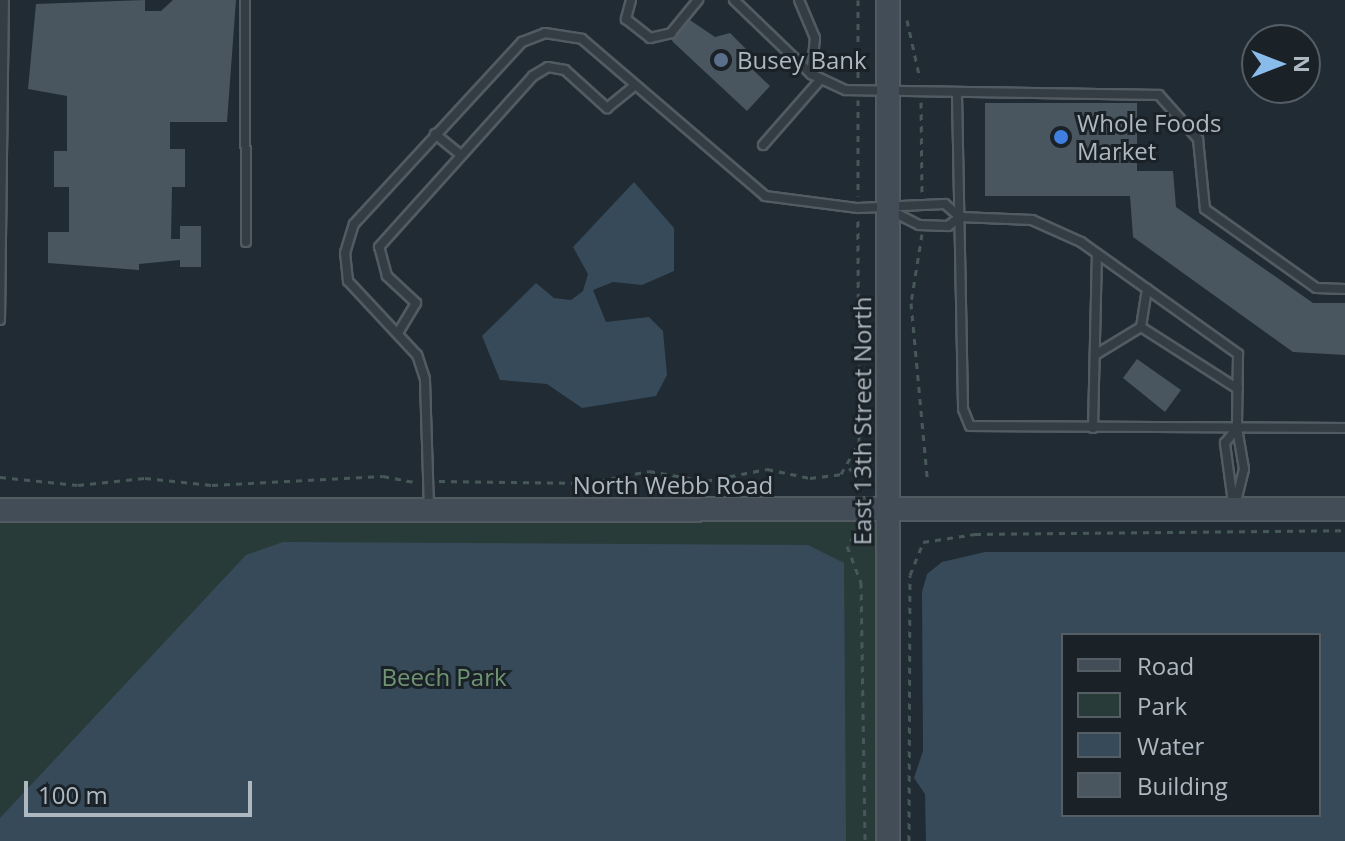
<!DOCTYPE html>
<style>
body{margin:0}
#map{position:relative;width:1345px;height:841px;overflow:hidden;background:#212b33;font-family:"Open Sans",sans-serif}
div>[style]{position:absolute}
[style*='--x']{left:calc(var(--x)*1px);top:calc(var(--y)*1px);width:calc(var(--w)*1px);rotate:calc(var(--a)*1deg)}
.green>*{inset:0;background:#293b38}
.water>*{inset:0;background:#364a59}
.building>*{inset:0;background:#4a565f}
.path>*{height:3px;margin-top:-1.5px;transform-origin:0;background:repeating-linear-gradient(90deg,#465858 0 6px,transparent 0 12px)}
.roads{filter:drop-shadow(2px 0 #525b62) drop-shadow(-2px 0 #525b62) drop-shadow(0 2px #525b62) drop-shadow(0 -2px #525b62)}
.service>*{height:8px;margin:-4px;padding:0 4px;transform-origin:4px;border-radius:4px;background:#343d44}
.secondary>*{height:22px;margin:-11px;padding:0 11px;transform-origin:11px;border-radius:11px;background:#434d57}
.dots>*{width:22px;height:22px;translate:-50% -50%;box-sizing:border-box;border:4px solid #1a2228;border-radius:50%}
span{translate:-50% -50%;white-space:nowrap;text-align:center;line-height:1.15;-webkit-text-stroke:6px #1a2228;paint-order:stroke}
.poi-label{font-size:24px;color:#aeb8c1}
.left{translate:0 -50%;text-align:left}
.street-label{font-size:24px;color:#aeb8c1}
.park-label{font-size:24px;color:#709473}
.legend{position:absolute;left:1061px;top:633px;width:260px;height:184px;box-sizing:border-box;background:#1a2228;border:2px solid #555e65;margin:0;padding:10px 14px;list-style:none;font-size:24px;color:#aeb8c1}
.legend li{display:flex;align-items:center;gap:16px;height:40px}
.legend b{width:40px;border:2px solid #555e65}
.north{position:absolute;left:1241px;top:24px;width:80px;height:80px;box-sizing:border-box;background:#1a2228;border:2px solid #555e65;border-radius:50%;rotate:90deg;font-size:22px;font-weight:700;line-height:32px;text-align:center;color:#aeb8c1}
.north::after{content:'';display:block;margin:auto;width:28px;height:36px;background:#89bceb;clip-path:polygon(50% 0,100% 100%,50% 72%,0 100%)}
.scale{position:absolute;left:24px;top:781px;width:228px;height:36px;box-sizing:border-box;border:4px solid #aeb8c1;border-top:0;padding-left:10px;font-size:24px;line-height:28px;white-space:nowrap;color:#aeb8c1;-webkit-text-stroke:6px #1a2228;paint-order:stroke}
</style>
<div id="map">
<div class="green">
<i style="clip-path:polygon(0 512px,888px 512px,888px 841px,0 841px)"></i>
</div>
<div class="water">
<i style="clip-path:polygon(634px 182px,674px 228px,674px 271px,642px 285px,613px 282px,593px 290px,606px 322px,649px 317px,663px 331px,667px 375px,656px 396px,582px 408px,547px 384px,500px 380px,482px 336px,536px 283px,554px 298px,571px 300px,583px 291px,588px 274px,573px 247px)"></i>
<i style="clip-path:polygon(283px 542px,808px 545px,844px 563px,846px 841px,0 841px,0 818px,246px 555px)"></i>
<i style="clip-path:polygon(evenodd,985px 552px,1345px 552px,1345px 841px,926px 841px,925px 794px,914px 778px,923px 751px,922px 592px,927px 574px,942px 562px,985px 552px,1319px 635px,1319px 815px,1063px 815px,1063px 635px,1319px 635px)"></i>
</div>
<div class="building">
<i style="clip-path:polygon(145px 0,145px 11px,161px 11px,173px 0,236px 0,227px 122px,170px 122px,170px 149px,185px 149px,185px 187px,172px 187px,171px 239px,180px 239px,180px 226px,201px 226px,201px 267px,180px 267px,180px 260px,139px 264px,139px 270px,48px 263px,48px 232px,69px 232px,69px 187px,54px 187px,54px 151px,67px 151px,67px 96px,28px 89px,36px 4px)"></i>
<i style="clip-path:polygon(681px 14px,715px 37px,730px 33px,750px 53px,749px 66px,770px 86px,747px 111px,673px 42px,666px 29px)"></i>
<i style="clip-path:polygon(985px 103px,1137px 103px,1137px 171px,1173px 171px,1176px 207px,1313px 303px,1345px 303px,1345px 355px,1293px 352px,1133px 237px,1130px 196px,985px 196px)"></i>
<i style="clip-path:polygon(1137px 359px,1181px 390px,1165px 412px,1123px 378px)"></i>
</div>
<div class="path">
<i style="--x:858;--y:0;--w:81;--a:90"></i>
<i style="--x:907;--y:20;--w:60;--a:77.6"></i>
<i style="--x:858;--y:100;--w:96;--a:90"></i>
<i style="--x:921;--y:102;--w:93;--a:89.4"></i>
<i style="--x:922;--y:234;--w:70;--a:99.1"></i>
<i style="--x:911;--y:303;--w:175;--a:84.7"></i>
<i style="--x:849;--y:468;--w:10;--a:45"></i>
<i style="--x:0;--y:477;--w:78;--a:5.9"></i>
<i style="--x:78;--y:485;--w:67;--a:-6"></i>
<i style="--x:145;--y:478;--w:67;--a:6"></i>
<i style="--x:212;--y:485;--w:171;--a:-3"></i>
<i style="--x:383;--y:476;--w:33;--a:11"></i>
<i style="--x:439;--y:481;--w:149;--a:0.8"></i>
<i style="--x:588;--y:483;--w:62;--a:-11.1"></i>
<i style="--x:649;--y:471;--w:58;--a:10"></i>
<i style="--x:706;--y:481;--w:62;--a:-11.1"></i>
<i style="--x:767;--y:469;--w:44;--a:11.8"></i>
<i style="--x:810;--y:478;--w:31;--a:-7"></i>
<i style="--x:841;--y:474;--w:36;--a:-60"></i>
<i style="--x:859;--y:443;--w:224;--a:-90.3"></i>
<i style="--x:854;--y:536;--w:12;--a:125"></i>
<i style="--x:847;--y:546;--w:39;--a:69"></i>
<i style="--x:861;--y:582;--w:259;--a:89.1"></i>
<i style="--x:909;--y:841;--w:266;--a:-89.8"></i>
<i style="--x:910;--y:575;--w:35;--a:-68"></i>
<i style="--x:923;--y:542;--w:53;--a:-8.7"></i>
<i style="--x:975;--y:534;--w:370;--a:-0.6"></i>
</div>
<div class="roads">
<div class="service">
<i style="--x:245;--y:0;--w:242;--a:89.8"></i>
<i style="--x:631;--y:0;--w:20;--a:105"></i>
<i style="--x:626;--y:19;--w:31;--a:38"></i>
<i style="--x:650;--y:38;--w:22;--a:-13"></i>
<i style="--x:671;--y:33;--w:43;--a:-50.7"></i>
<i style="--x:734;--y:0;--w:107;--a:43.9"></i>
<i style="--x:811;--y:74;--w:38;--a:25"></i>
<i style="--x:846;--y:90;--w:313;--a:0.9"></i>
<i style="--x:1159;--y:95;--w:59;--a:48.4"></i>
<i style="--x:1198;--y:139;--w:70;--a:84.3"></i>
<i style="--x:1205;--y:209;--w:136;--a:35.4"></i>
<i style="--x:1316;--y:288;--w:29;--a:2"></i>
<i style="--x:799;--y:0;--w:41;--a:67.2"></i>
<i style="--x:815;--y:38;--w:36;--a:96"></i>
<i style="--x:957;--y:94;--w:315;--a:88.9"></i>
<i style="--x:963;--y:409;--w:18;--a:68"></i>
<i style="--x:970;--y:426;--w:375;--a:0.3"></i>
<i style="--x:435;--y:134;--w:33;--a:39"></i>
<i style="--x:763;--y:145;--w:86;--a:-48.8"></i>
<i style="--x:960;--y:217;--w:72;--a:2.4"></i>
<i style="--x:1032;--y:220;--w:54;--a:24.2"></i>
<i style="--x:1081;--y:242;--w:193;--a:35.5"></i>
<i style="--x:1238;--y:354;--w:74;--a:90.8"></i>
<i style="--x:1147;--y:289;--w:38;--a:99"></i>
<i style="--x:1141;--y:327;--w:115;--a:32.6"></i>
<i style="--x:0;--y:320;--w:320;--a:-89.3"></i>
<i style="--x:398;--y:333;--w:35;--a:-59"></i>
<i style="--x:416;--y:303;--w:40;--a:-137"></i>
<i style="--x:387;--y:276;--w:30;--a:-105"></i>
<i style="--x:379;--y:247;--w:230;--a:-48"></i>
<i style="--x:533;--y:76;--w:17;--a:-31"></i>
<i style="--x:548;--y:67;--w:17;--a:10"></i>
<i style="--x:565;--y:70;--w:57;--a:42.1"></i>
<i style="--x:607;--y:108;--w:36;--a:-39"></i>
<i style="--x:1095;--y:355;--w:54;--a:-31.3"></i>
<i style="--x:1093;--y:428;--w:174;--a:-88.7"></i>
<i style="--x:1237;--y:428;--w:42;--a:80.3"></i>
<i style="--x:1244;--y:469;--w:42;--a:103.7"></i>
<i style="--x:1234;--y:510;--w:68;--a:-97.7"></i>
<i style="--x:1225;--y:443;--w:19;--a:-51"></i>
<i style="--x:429;--y:508;--w:129;--a:-91.8"></i>
<i style="--x:425;--y:379;--w:25;--a:-108"></i>
<i style="--x:417;--y:355;--w:101;--a:-133"></i>
<i style="--x:348;--y:281;--w:28;--a:-96"></i>
<i style="--x:345;--y:253;--w:30;--a:-73"></i>
<i style="--x:354;--y:224;--w:248;--a:-47.3"></i>
<i style="--x:522;--y:42;--w:25;--a:-21"></i>
<i style="--x:545;--y:33;--w:37;--a:9"></i>
<i style="--x:582;--y:39;--w:241;--a:40.6"></i>
<i style="--x:765;--y:196;--w:94;--a:7.4"></i>
<i style="--x:858;--y:208;--w:87;--a:-2.6"></i>
<i style="--x:945;--y:204;--w:20;--a:41"></i>
<i style="--x:960;--y:217;--w:15;--a:143"></i>
<i style="--x:948;--y:226;--w:29;--a:-178"></i>
<i style="--x:919;--y:225;--w:30;--a:-153"></i>
</div>
<div class="secondary">
<i style="--x:888;--y:0;--w:841;--a:90"></i>
<i style="--x:0;--y:510;--w:1345;--a:-0.04"></i>
</div>
</div>
<div class="dots">
<i style="left:721px;top:60px;background:#5c6f8a"></i>
<i style="left:1061px;top:137px;background:#3f7fe0"></i>
</div>
<div class="poi-label">
<span class="left" style="left:737px;top:60px">Busey Bank</span>
<span class="left" style="left:1077px;top:137px">Whole Foods<br>Market</span>
</div>
<div class="street-label">
<span style="left:862px;top:421px;rotate:-90deg">East 13th Street North</span>
<span style="left:673px;top:485px">North Webb Road</span>
</div>
<div class="park-label">
<span style="left:444px;top:677px">Beech Park</span>
</div>
<ul class="legend">
<li><b style="height:10px;background:#434d57"></b>Road</li>
<li><b style="height:22px;background:#293b38"></b>Park</li>
<li><b style="height:22px;background:#364a59"></b>Water</li>
<li><b style="height:22px;background:#4a565f"></b>Building</li>
</ul>
<div class="north">N</div>
<div class="scale">100 m</div>
</div>
